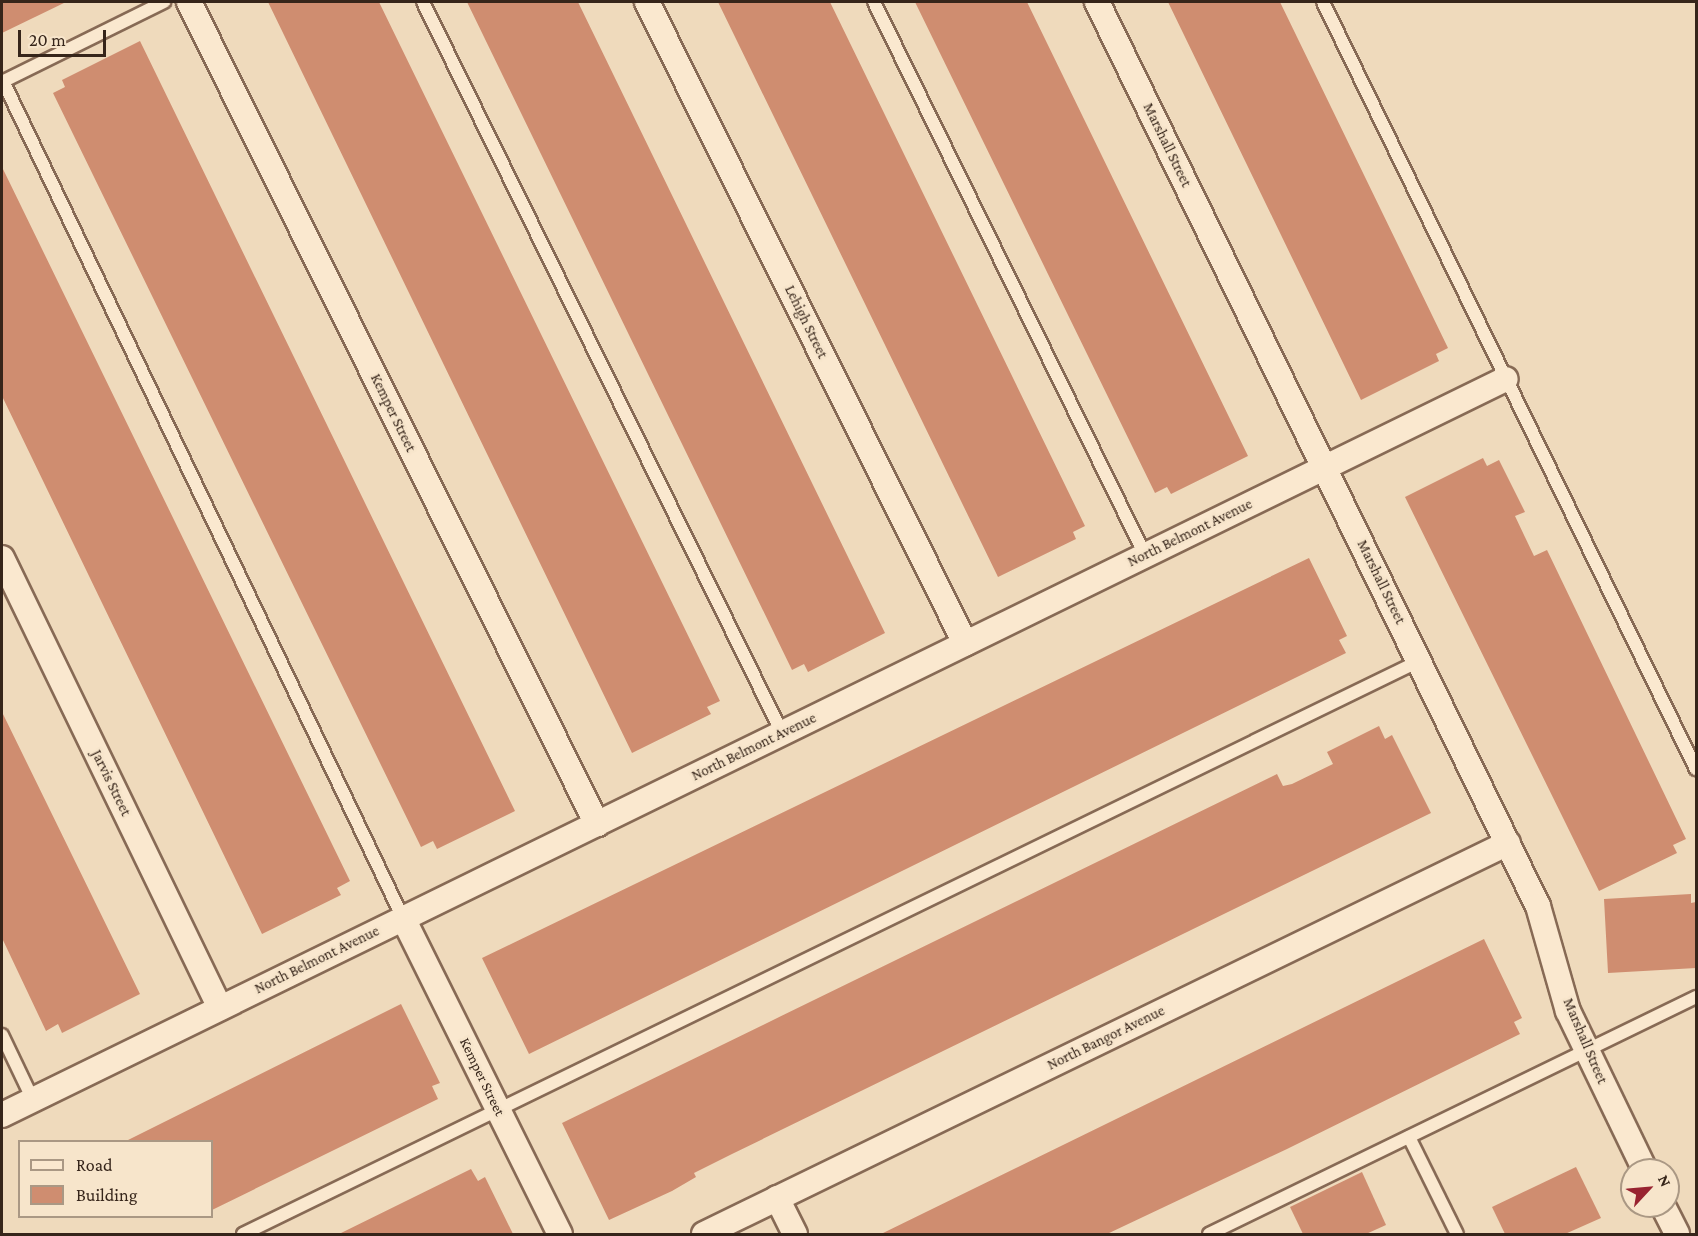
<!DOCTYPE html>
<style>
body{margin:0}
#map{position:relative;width:1698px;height:1236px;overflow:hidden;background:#efdabc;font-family:"Crimson Pro",serif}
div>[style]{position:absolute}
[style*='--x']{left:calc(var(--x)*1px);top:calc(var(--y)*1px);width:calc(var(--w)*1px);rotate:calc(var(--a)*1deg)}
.building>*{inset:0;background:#cf8d70}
.roads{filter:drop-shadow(2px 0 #876a55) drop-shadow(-2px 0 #876a55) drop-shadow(0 2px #876a55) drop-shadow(0 -2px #876a55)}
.service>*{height:12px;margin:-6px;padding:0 6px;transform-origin:6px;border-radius:6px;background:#fae8cf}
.minor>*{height:24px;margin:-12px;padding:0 12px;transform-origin:12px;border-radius:12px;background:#fae8cf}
span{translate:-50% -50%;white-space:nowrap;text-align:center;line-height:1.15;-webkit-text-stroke:5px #f7e5cb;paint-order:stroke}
.street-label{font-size:15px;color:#36251a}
.frame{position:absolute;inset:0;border:3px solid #36251a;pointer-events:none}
.legend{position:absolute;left:18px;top:1140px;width:195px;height:78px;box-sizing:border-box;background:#f7e5cb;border:2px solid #aa9884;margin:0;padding:8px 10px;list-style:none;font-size:18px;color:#36251a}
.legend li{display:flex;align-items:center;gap:12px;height:30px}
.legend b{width:30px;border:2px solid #aa9884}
.north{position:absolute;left:1620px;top:1158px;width:60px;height:60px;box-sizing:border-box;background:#f7e5cb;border:2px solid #aa9884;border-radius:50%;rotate:64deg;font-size:16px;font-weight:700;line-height:24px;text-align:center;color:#36251a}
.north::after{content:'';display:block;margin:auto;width:21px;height:27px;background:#982330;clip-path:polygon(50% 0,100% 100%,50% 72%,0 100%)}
.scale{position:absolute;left:18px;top:30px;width:88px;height:27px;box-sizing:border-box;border:3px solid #36251a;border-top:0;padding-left:8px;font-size:18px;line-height:21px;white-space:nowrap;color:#36251a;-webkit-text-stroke:4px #f7e5cb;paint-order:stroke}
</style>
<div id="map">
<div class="building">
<i style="clip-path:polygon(2px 2px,66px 2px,2px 33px)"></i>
<i style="clip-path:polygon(268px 2px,379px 2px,720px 701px,707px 707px,711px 714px,632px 753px)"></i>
<i style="clip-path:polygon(467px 2px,578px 2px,885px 633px,808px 672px,804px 664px,792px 670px)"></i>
<i style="clip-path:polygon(718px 2px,830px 2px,1085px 526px,1073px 532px,1076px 539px,998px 577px)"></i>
<i style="clip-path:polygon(915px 2px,1027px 2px,1248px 456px,1171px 494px,1167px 487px,1155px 493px)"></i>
<i style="clip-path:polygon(1168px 2px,1280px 2px,1448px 348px,1436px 354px,1439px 361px,1361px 400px)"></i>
<i style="clip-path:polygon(140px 41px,515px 811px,437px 849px,433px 841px,421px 847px,53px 93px,65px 87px,62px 80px)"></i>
<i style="clip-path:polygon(2px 167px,350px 881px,337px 888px,341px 895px,262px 934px,2px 396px)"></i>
<i style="clip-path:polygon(1483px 458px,1487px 466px,1499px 460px,1525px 512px,1515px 516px,1534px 556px,1547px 550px,1686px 839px,1673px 845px,1677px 853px,1599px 891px,1405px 497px)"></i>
<i style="clip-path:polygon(1309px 558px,1347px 636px,1339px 640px,1346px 653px,529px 1054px,482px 958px)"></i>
<i style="clip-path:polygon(2px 712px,140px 994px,62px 1033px,58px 1024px,46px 1031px,2px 938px)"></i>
<i style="clip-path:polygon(1379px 726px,1385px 739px,1392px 735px,1431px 813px,732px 1154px,694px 1173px,696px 1177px,672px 1191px,609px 1220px,562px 1123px,1277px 774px,1283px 786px,1292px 784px,1333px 764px,1327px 752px)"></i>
<i style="clip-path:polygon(1691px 894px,1691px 903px,1696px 902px,1696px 968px,1608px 973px,1604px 899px)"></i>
<i style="clip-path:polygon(1484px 939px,1522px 1018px,1514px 1022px,1520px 1034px,1287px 1149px,1107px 1234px,881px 1234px)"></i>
<i style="clip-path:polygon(401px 1004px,440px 1083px,432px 1086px,438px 1099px,212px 1210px,212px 1142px,124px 1142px)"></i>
<i style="clip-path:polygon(1576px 1167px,1601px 1218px,1565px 1234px,1505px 1234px,1492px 1207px)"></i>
<i style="clip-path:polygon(471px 1169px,478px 1181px,485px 1177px,513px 1234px,339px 1234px)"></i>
<i style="clip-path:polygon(1362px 1172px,1386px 1225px,1366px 1234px,1303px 1234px,1290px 1207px)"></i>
</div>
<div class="roads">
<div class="service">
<i style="--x:423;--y:2;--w:814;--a:63.84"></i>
<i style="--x:874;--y:2;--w:616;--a:63.89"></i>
<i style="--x:1323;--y:2;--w:853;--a:64.07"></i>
<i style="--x:3;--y:81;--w:928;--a:64.46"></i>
<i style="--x:2;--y:82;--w:181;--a:-26.3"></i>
<i style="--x:2;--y:1035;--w:72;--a:64.5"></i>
<i style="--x:1409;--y:1137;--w:108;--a:63.7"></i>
<i style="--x:243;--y:1234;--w:1308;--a:-25.98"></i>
<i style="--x:1209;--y:1234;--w:542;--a:-25.95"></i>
</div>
<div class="minor">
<i style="--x:189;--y:2;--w:918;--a:63.6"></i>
<i style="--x:647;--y:2;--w:716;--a:63.61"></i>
<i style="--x:1097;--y:2;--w:1006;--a:64"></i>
<i style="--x:1538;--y:906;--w:109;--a:74.1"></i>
<i style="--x:1568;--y:1011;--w:177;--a:64.2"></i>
<i style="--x:2;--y:558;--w:500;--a:64.15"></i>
<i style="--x:403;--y:918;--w:353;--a:63.6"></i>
<i style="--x:2;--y:1115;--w:1674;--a:-26.08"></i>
<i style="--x:777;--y:1198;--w:40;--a:63.4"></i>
<i style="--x:1663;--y:1206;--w:31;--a:63"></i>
<i style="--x:704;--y:1234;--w:894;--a:-25.93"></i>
</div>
</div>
<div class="street-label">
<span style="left:1167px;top:145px;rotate:64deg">Marshall Street</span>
<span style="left:806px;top:322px;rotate:64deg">Lehigh Street</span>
<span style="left:393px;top:413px;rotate:64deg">Kemper Street</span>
<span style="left:1190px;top:533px;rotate:-26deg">North Belmont Avenue</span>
<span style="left:1381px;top:582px;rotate:64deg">Marshall Street</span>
<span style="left:754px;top:747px;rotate:-26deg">North Belmont Avenue</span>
<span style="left:111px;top:783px;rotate:64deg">Jarvis Street</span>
<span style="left:317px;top:960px;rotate:-26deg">North Belmont Avenue</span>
<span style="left:1106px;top:1038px;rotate:-26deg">North Bangor Avenue</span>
<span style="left:1585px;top:1041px;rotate:67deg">Marshall Street</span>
<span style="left:482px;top:1077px;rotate:64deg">Kemper Street</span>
</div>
<div class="frame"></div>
<ul class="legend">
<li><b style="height:8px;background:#fae8cf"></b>Road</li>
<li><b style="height:16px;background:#cf8d70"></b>Building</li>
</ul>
<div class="north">N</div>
<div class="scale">20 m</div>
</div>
